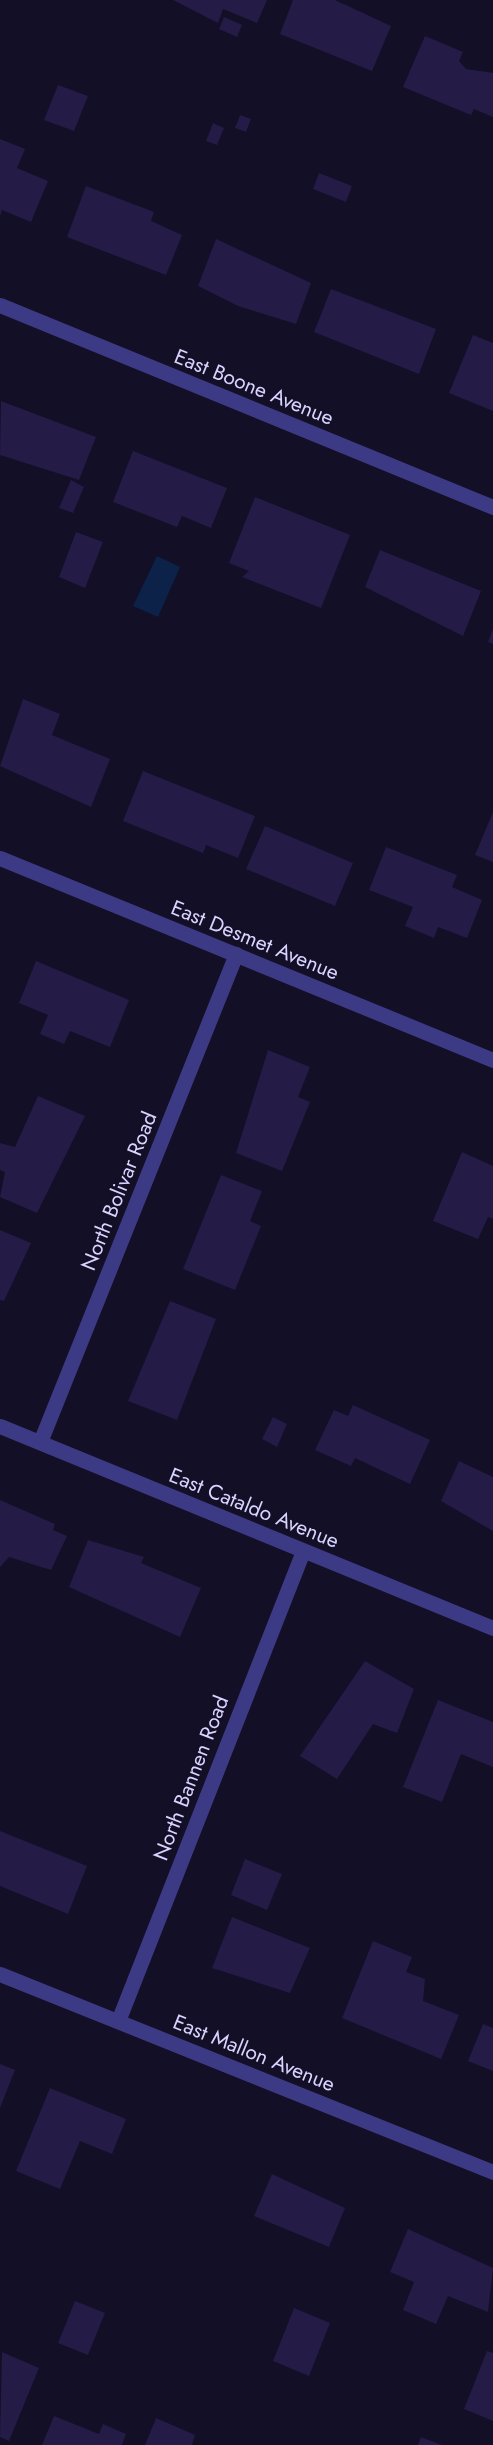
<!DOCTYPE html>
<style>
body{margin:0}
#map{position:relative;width:493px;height:2445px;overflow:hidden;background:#130f26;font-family:Jost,sans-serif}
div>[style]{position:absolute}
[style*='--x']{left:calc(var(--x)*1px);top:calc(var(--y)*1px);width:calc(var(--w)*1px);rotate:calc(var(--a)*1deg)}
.water>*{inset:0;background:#0c2248}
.building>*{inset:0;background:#241b47}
.minor>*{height:15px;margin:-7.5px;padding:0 7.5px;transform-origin:7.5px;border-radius:7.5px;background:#3d3a85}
span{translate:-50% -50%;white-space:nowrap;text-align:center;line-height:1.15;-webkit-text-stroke:4.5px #130f26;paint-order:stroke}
.street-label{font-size:21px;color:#d9d4ff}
</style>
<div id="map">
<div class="water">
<i style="clip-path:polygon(157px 556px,180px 567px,158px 617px,133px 606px)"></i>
</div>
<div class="building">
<i style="clip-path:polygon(173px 0,267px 0,257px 23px,223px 9px,218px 23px)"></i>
<i style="clip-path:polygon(293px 0,335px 0,391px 26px,372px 71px,280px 34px)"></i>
<i style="clip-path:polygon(224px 17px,242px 25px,237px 37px,219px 29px)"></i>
<i style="clip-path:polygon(425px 36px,463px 52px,459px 61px,466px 69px,493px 73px,493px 117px,474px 109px,471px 115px,403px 87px)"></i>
<i style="clip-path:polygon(58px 85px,88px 96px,74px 131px,44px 120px)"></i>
<i style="clip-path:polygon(240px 115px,251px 119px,246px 132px,235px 128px)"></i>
<i style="clip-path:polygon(213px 123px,224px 128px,217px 145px,206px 141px)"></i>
<i style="clip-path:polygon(0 139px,25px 149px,17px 168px,48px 181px,31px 222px,2px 210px,0 216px)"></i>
<i style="clip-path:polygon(319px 173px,352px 186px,346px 202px,313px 189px)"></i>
<i style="clip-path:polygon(86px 186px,154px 212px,151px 221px,182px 235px,166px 275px,67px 237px)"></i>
<i style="clip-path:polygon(216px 239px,311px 283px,296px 324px,238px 306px,198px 286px)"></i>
<i style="clip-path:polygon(331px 289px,436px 329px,419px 374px,314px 332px)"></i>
<i style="clip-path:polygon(473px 335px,493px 343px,493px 411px,449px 393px)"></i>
<i style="clip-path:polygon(1px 401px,96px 437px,79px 480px,0 455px)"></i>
<i style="clip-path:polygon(133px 451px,227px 488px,211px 528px,182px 516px,177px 527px,113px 502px)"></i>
<i style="clip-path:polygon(71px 480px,84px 487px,73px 513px,59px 508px)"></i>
<i style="clip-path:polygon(255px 497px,350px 535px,321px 608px,242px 577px,249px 571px,229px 563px)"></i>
<i style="clip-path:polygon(76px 532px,103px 542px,85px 588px,59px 577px)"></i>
<i style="clip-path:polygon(380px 550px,481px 591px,463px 636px,365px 587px)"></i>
<i style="clip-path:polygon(493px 629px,493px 644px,488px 642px)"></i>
<i style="clip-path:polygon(23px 699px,60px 714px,52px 735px,110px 759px,91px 807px,0 766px)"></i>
<i style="clip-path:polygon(143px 771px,255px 816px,238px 858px,206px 845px,203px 853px,123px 821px)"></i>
<i style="clip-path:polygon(493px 812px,493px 862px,475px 855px)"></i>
<i style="clip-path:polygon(265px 826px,353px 863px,335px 906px,246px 869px)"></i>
<i style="clip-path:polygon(386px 847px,457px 875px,452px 887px,482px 900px,467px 938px,438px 927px,434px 938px,405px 926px,413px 907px,369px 890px)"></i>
<i style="clip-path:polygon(36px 961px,129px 1000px,110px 1047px,70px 1031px,64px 1044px,40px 1034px,48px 1015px,19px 1003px)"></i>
<i style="clip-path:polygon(268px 1050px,310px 1067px,298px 1097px,310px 1102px,282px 1171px,236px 1153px)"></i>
<i style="clip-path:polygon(38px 1096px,85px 1116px,37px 1213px,0 1197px,5px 1172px,0 1170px,0 1143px,15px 1147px)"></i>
<i style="clip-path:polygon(462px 1152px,493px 1166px,493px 1219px,488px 1217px,478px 1239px,433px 1221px)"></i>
<i style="clip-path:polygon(221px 1175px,262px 1191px,250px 1221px,261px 1226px,235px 1290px,183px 1269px)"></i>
<i style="clip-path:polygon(0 1230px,31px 1243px,4px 1301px,0 1300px)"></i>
<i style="clip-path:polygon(170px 1301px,216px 1319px,177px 1420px,128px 1401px)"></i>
<i style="clip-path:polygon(353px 1405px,430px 1440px,410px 1484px,355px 1458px,351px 1466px,315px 1450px,334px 1410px,348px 1416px)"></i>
<i style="clip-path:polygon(273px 1417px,287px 1424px,277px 1447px,262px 1439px)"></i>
<i style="clip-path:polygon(459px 1461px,493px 1477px,493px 1531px,441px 1501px)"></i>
<i style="clip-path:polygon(0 1500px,55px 1524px,53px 1530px,67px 1536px,51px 1570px,9px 1557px,0 1567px)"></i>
<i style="clip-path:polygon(88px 1540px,144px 1557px,141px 1563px,201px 1588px,180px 1637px,69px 1587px)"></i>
<i style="clip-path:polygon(365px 1661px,414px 1689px,397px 1733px,373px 1724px,337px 1779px,300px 1756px)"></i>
<i style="clip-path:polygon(438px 1700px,493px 1722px,493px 1767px,461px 1754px,442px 1802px,403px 1787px)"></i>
<i style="clip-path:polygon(0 1831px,87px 1866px,68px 1914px,0 1886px)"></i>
<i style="clip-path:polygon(245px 1859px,282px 1874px,267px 1910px,231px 1895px)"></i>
<i style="clip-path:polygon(232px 1917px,310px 1948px,290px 1993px,212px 1968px)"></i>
<i style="clip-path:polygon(373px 1941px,412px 1957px,406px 1972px,425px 1979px,423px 2001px,459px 2015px,441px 2059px,342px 2018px)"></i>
<i style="clip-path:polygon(483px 2024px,493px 2028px,493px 2071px,468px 2061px)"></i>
<i style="clip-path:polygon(0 2064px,15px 2070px,0 2108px)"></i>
<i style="clip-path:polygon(50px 2088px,126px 2119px,112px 2154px,80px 2141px,60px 2189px,16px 2171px)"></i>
<i style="clip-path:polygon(272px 2174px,345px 2208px,329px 2247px,254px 2216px)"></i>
<i style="clip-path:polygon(408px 2229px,493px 2268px,488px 2312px,448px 2296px,436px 2324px,403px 2310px,414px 2282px,390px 2272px)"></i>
<i style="clip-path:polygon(75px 2301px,105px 2313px,88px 2355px,58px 2343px)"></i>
<i style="clip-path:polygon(294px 2308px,330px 2323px,309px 2376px,273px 2361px)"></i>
<i style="clip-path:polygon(487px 2351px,493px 2353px,493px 2421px,464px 2409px)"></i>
<i style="clip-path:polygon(2px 2352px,39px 2368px,9px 2441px,0 2437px)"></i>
<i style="clip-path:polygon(54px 2416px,99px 2434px,103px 2424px,126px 2434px,122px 2445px,42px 2445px)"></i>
<i style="clip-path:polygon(156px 2418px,195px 2435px,192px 2445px,145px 2445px)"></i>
<i style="clip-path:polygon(421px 2437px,442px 2445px,418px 2445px)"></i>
</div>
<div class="minor">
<i style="--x:0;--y:305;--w:533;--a:22.28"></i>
<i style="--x:0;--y:858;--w:533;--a:22.28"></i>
<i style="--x:0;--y:1426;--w:533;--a:22.28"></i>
<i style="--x:40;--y:1442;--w:526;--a:-68.12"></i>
<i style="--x:0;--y:1974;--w:531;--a:21.88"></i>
<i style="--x:118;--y:2021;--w:505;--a:-68.51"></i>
</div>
<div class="street-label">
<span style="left:254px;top:387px;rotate:22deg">East Boone Avenue</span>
<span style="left:255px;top:940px;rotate:22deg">East Desmet Avenue</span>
<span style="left:119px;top:1191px;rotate:-68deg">North Bolivar Road</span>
<span style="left:254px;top:1508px;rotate:22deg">East Cataldo Avenue</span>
<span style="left:191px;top:1778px;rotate:-69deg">North Bannen Road</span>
<span style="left:254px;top:2053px;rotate:22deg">East Mallon Avenue</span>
</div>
</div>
